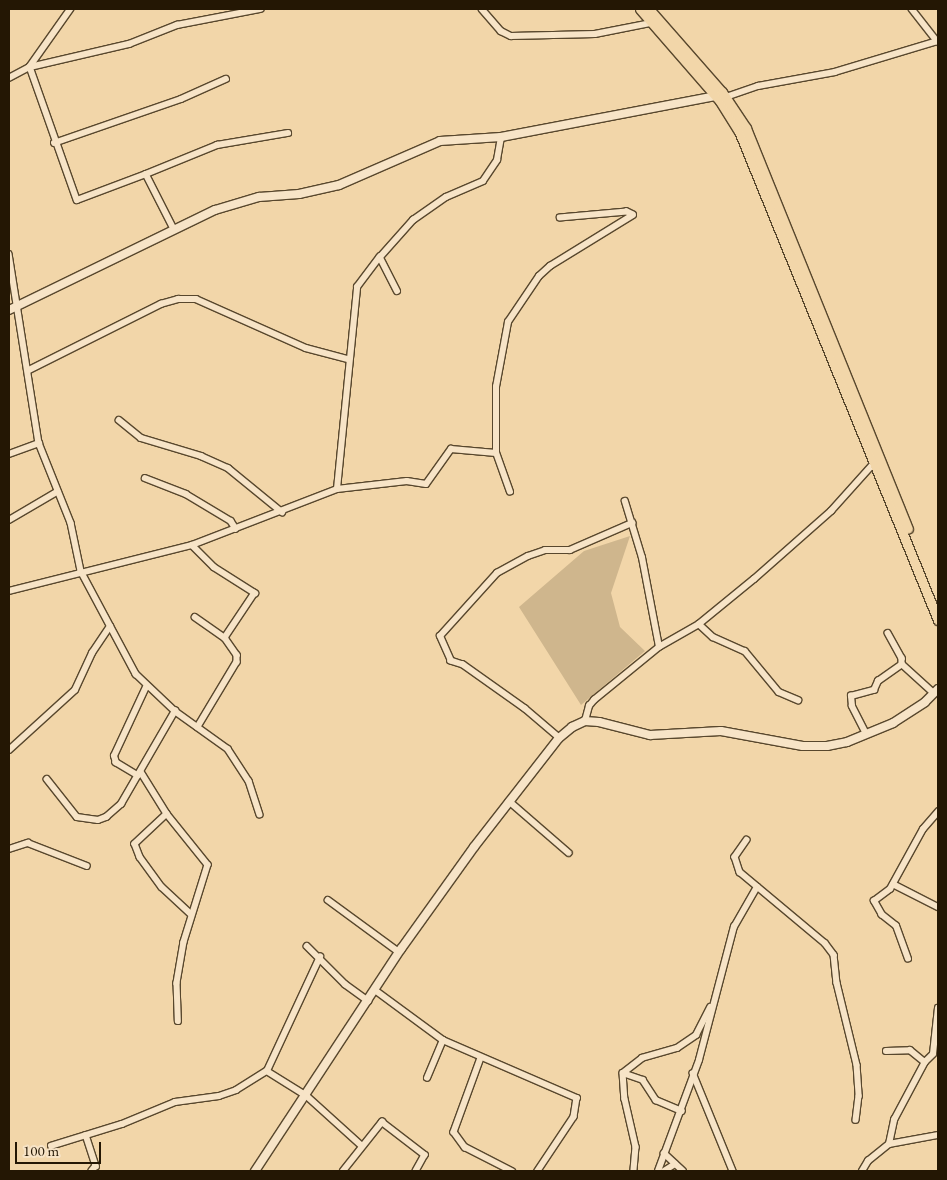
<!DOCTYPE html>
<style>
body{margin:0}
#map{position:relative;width:947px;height:1180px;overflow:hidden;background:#f2d6a9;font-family:"EB Garamond",serif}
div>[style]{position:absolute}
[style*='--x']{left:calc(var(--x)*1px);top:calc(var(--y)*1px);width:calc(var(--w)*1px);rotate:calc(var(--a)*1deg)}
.green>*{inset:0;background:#cfb68d}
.roads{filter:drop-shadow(1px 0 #58472d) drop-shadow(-1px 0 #58472d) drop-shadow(0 1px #58472d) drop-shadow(0 -1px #58472d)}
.minor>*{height:5.5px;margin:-2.75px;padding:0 2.75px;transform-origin:2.75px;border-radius:2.75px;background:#f7e4c7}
.tertiary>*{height:8px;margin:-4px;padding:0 4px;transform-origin:4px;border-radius:4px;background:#f7e4c7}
.primary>*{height:9px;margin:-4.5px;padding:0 4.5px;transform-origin:4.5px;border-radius:4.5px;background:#f2d6a9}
span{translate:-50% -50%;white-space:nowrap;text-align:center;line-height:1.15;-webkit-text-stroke:4px #f7e4c7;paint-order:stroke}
.frame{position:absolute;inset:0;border:10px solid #241704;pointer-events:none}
.scale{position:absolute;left:15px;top:1142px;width:86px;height:22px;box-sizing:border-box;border:2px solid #241704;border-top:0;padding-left:6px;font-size:15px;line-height:18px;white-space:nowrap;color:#241704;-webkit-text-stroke:4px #f7e4c7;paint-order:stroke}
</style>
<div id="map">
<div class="green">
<i style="clip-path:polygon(630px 536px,611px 593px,620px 627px,645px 651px,581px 705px,519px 607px,584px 551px)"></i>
</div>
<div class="roads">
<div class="minor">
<i style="--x:71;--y:9;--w:71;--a:125.3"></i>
<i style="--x:30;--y:67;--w:141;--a:70.5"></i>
<i style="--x:77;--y:200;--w:74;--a:-20.6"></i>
<i style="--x:146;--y:174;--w:62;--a:63"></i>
<i style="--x:482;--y:9;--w:29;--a:49"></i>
<i style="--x:501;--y:31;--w:11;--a:27"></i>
<i style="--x:511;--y:36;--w:84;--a:-1.4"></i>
<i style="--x:595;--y:34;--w:57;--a:-11.1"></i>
<i style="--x:912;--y:9;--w:41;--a:52"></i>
<i style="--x:9;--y:78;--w:24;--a:-28"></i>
<i style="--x:30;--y:67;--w:102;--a:-13.1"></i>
<i style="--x:129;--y:44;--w:52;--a:-21.6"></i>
<i style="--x:177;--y:25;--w:85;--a:-10.9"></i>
<i style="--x:726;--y:97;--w:34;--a:-19"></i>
<i style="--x:758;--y:86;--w:78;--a:-10.3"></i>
<i style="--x:835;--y:72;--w:108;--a:-16.8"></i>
<i style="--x:54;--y:143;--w:134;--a:-19.1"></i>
<i style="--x:181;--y:99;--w:49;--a:-24"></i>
<i style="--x:146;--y:174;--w:77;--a:-22.2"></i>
<i style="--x:217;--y:145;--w:72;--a:-9.6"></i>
<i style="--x:9;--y:254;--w:191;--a:81"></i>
<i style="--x:39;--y:443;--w:86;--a:68.2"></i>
<i style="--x:71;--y:523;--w:49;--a:78.2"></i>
<i style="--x:81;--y:571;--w:117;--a:61.9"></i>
<i style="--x:136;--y:674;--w:54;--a:43.5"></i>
<i style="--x:175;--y:711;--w:65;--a:35.6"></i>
<i style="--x:228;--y:749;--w:38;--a:57"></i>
<i style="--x:249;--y:781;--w:35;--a:72"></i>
<i style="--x:380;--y:257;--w:50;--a:-48.3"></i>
<i style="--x:413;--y:220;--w:40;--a:-34.9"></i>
<i style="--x:446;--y:197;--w:40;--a:-23.4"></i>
<i style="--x:483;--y:181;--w:25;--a:-56"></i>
<i style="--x:497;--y:160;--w:23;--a:-80"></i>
<i style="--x:29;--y:370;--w:148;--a:-26.6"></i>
<i style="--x:161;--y:304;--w:18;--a:-16"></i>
<i style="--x:178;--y:299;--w:18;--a:0"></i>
<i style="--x:196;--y:299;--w:120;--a:24"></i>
<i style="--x:306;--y:348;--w:43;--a:14.7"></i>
<i style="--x:119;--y:420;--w:28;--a:39"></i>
<i style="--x:141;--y:438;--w:63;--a:16.7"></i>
<i style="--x:201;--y:456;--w:30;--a:24"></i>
<i style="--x:228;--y:468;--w:70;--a:39.2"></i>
<i style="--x:9;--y:454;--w:32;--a:-20"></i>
<i style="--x:145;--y:478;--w:44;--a:21.3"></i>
<i style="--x:186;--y:494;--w:52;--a:31"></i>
<i style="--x:231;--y:521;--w:9;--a:58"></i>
<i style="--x:337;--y:489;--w:203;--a:-84.3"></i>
<i style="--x:357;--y:287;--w:38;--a:-53"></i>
<i style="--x:380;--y:257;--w:38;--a:63"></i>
<i style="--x:510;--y:492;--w:41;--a:-109.7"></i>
<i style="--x:496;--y:453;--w:66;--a:-90"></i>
<i style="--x:496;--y:387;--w:66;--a:-79.5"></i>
<i style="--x:508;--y:322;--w:55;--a:-56"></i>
<i style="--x:539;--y:276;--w:15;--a:-42"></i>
<i style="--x:550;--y:266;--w:97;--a:-31.6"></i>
<i style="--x:633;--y:215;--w:7;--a:-153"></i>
<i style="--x:627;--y:212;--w:67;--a:174.9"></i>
<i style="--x:9;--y:520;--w:56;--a:-30.3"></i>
<i style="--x:192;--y:545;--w:31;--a:45"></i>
<i style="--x:214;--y:567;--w:49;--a:32.4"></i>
<i style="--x:255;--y:593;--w:54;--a:123.7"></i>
<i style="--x:9;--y:591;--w:189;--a:-14.1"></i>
<i style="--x:192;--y:545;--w:155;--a:-21.1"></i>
<i style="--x:337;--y:489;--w:70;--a:-6.5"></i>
<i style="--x:407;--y:481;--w:19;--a:9"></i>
<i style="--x:426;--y:484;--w:43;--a:-54.5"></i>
<i style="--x:451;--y:449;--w:45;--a:5.1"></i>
<i style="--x:195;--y:617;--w:37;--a:35"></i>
<i style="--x:225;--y:638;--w:21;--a:55"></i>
<i style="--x:237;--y:655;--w:7;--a:90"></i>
<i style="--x:237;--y:662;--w:76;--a:121"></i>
<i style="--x:699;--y:624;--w:19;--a:43"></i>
<i style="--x:713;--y:637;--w:35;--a:24"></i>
<i style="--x:745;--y:651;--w:53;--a:50.3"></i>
<i style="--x:779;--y:692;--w:21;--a:23"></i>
<i style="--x:888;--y:633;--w:29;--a:61"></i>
<i style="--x:902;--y:658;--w:6;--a:90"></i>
<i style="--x:902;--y:664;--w:43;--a:42.2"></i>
<i style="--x:659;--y:647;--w:46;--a:-29.9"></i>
<i style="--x:699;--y:624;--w:71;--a:-39.3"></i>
<i style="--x:754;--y:579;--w:103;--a:-41.4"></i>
<i style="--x:831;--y:511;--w:64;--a:-48.1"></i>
<i style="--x:585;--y:721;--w:16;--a:-75"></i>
<i style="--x:589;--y:706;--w:8;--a:-50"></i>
<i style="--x:594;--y:700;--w:84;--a:-39.2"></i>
<i style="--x:659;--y:647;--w:91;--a:-100.8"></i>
<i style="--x:642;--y:558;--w:59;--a:-106.9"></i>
<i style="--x:866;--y:734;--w:31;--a:-117"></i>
<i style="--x:852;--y:706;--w:10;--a:-96"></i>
<i style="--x:851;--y:696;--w:24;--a:-15"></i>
<i style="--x:874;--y:690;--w:10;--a:-66"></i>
<i style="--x:878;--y:681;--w:29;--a:-35"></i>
<i style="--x:559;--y:738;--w:45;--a:-139.5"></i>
<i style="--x:525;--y:709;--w:76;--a:-144.6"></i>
<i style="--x:463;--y:665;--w:13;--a:-162"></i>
<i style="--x:451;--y:661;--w:27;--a:-114"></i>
<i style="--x:440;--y:636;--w:85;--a:-47.9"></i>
<i style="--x:497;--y:573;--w:35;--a:-29"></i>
<i style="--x:528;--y:556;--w:18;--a:-19"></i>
<i style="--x:545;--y:550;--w:25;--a:0"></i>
<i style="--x:570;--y:550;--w:68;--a:-23.5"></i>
<i style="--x:9;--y:750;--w:89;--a:-42.3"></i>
<i style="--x:75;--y:690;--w:41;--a:-65.3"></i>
<i style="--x:92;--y:653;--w:32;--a:-56"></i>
<i style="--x:141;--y:772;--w:49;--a:58.2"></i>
<i style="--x:167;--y:814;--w:65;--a:51.2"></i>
<i style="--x:208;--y:865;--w:81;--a:107.3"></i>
<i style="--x:184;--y:942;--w:42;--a:99.7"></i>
<i style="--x:177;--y:983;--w:38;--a:88"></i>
<i style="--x:138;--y:776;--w:26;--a:-149"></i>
<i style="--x:116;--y:763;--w:7;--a:-106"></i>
<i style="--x:114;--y:756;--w:76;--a:-65.1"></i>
<i style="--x:47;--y:779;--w:48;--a:51.7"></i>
<i style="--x:77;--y:817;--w:21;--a:8"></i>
<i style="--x:98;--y:820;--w:9;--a:-21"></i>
<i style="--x:106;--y:817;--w:20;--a:-41"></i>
<i style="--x:121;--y:804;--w:108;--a:-59.9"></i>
<i style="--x:509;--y:801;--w:79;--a:40.9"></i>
<i style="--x:167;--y:814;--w:44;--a:136.8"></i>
<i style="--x:135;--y:844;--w:14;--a:69"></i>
<i style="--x:140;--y:857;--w:37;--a:54"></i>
<i style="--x:162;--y:887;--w:40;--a:43"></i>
<i style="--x:747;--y:840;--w:21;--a:125"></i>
<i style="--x:735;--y:857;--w:16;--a:72"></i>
<i style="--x:740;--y:872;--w:111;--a:39.9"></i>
<i style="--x:825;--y:943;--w:15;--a:53"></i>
<i style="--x:834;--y:955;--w:28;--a:84"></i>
<i style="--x:837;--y:983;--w:84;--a:76.3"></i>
<i style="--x:857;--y:1065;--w:31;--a:86"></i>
<i style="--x:859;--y:1096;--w:24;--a:97"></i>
<i style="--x:9;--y:849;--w:20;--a:-18"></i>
<i style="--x:28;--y:843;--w:63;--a:21.3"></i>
<i style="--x:893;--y:884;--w:51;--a:27.1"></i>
<i style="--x:328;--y:900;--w:88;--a:36.2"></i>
<i style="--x:307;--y:946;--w:54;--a:45"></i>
<i style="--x:345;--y:984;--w:29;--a:36"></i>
<i style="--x:908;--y:959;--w:35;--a:-110"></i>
<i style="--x:896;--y:926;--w:18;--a:-142"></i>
<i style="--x:882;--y:915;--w:16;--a:-120"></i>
<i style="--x:874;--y:901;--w:20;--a:-37"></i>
<i style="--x:890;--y:889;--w:68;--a:-61.2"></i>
<i style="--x:923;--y:829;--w:23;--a:-49"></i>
<i style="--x:375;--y:990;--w:84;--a:36.3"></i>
<i style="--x:443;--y:1040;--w:146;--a:23.4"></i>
<i style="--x:577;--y:1098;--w:19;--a:99"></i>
<i style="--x:574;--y:1117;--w:65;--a:123.7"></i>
<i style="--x:886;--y:1051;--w:24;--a:-2"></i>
<i style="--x:910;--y:1050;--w:19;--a:39"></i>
<i style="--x:481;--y:1058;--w:79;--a:110"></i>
<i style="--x:454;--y:1132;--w:19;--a:54"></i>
<i style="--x:465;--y:1147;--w:53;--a:27.1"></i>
<i style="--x:267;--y:1071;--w:126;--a:-65.1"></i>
<i style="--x:623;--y:1073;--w:24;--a:-38"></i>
<i style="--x:642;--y:1058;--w:36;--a:-16"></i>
<i style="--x:677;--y:1048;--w:23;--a:-34"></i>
<i style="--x:696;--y:1035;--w:31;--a:-63"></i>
<i style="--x:623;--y:1073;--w:26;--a:86"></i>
<i style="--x:625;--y:1099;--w:49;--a:77.1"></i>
<i style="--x:636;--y:1147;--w:24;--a:95"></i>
<i style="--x:623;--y:1073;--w:21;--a:19"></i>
<i style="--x:643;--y:1080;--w:24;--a:57"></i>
<i style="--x:656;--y:1100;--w:28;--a:23"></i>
<i style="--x:693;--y:1073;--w:106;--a:67.8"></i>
<i style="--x:427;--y:1078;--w:41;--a:-67.2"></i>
<i style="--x:86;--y:1135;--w:33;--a:72"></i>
<i style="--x:96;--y:1166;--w:6;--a:129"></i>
<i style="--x:889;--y:1144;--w:25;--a:-78"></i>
<i style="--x:894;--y:1120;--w:66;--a:-61.9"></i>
<i style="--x:925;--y:1062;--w:11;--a:-45"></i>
<i style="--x:933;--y:1054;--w:46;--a:-83.8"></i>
<i style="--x:51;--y:1146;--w:74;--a:-17.2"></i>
<i style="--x:122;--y:1124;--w:57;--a:-22.5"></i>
<i style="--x:175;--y:1102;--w:44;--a:-7.8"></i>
<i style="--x:219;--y:1096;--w:18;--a:-19"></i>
<i style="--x:236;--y:1090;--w:36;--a:-32"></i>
<i style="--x:267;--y:1071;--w:47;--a:32"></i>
<i style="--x:307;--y:1096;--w:73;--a:42.2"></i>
<i style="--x:664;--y:1153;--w:26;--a:43"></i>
<i style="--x:343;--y:1171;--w:63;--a:-51.5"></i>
<i style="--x:382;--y:1122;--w:54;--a:37.5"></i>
<i style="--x:425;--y:1155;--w:18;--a:119"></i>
<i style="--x:658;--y:1171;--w:118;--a:-69.7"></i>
<i style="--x:699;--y:1060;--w:138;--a:-75.3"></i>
<i style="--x:734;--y:927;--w:46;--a:-60.1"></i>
<i style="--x:664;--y:1171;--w:13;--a:-32"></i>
<i style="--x:862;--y:1171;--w:12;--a:-59"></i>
<i style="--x:868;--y:1161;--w:27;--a:-39"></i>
<i style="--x:889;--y:1144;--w:50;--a:-10.4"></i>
</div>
<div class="tertiary">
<i style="--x:9;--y:310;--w:229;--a:-25.9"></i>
<i style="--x:215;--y:210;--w:46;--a:-16.5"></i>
<i style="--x:259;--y:197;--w:40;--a:-4.3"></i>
<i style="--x:299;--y:194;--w:41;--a:-12.7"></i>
<i style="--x:339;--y:185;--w:110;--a:-23.5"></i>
<i style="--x:440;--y:141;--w:61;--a:-3.8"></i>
<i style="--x:501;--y:137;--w:218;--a:-10.8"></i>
<i style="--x:255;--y:1171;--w:266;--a:-56.7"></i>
<i style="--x:401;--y:949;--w:125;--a:-54.4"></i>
<i style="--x:474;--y:847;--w:138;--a:-52.1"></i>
<i style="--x:559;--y:738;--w:17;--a:-40"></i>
<i style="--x:572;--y:727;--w:14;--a:-25"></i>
<i style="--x:585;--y:721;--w:14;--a:4"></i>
<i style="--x:599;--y:722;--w:53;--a:14.3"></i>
<i style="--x:650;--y:735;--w:71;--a:-3.2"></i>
<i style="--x:721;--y:731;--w:83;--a:10.4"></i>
<i style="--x:803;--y:746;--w:24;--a:0"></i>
<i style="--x:827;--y:746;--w:20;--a:-11"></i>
<i style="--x:847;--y:742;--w:50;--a:-22.4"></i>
<i style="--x:893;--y:723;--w:38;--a:-33"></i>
<i style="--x:925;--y:702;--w:18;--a:-45"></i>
</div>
<div class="primary">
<i style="--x:640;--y:9;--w:122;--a:49"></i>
<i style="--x:720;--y:101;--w:36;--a:58"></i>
<i style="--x:739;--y:131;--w:528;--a:67.86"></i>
<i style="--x:649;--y:9;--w:111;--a:48.7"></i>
<i style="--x:722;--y:92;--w:43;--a:56.3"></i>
<i style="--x:746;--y:128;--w:432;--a:68"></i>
</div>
</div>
<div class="frame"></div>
<div class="scale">100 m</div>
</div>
